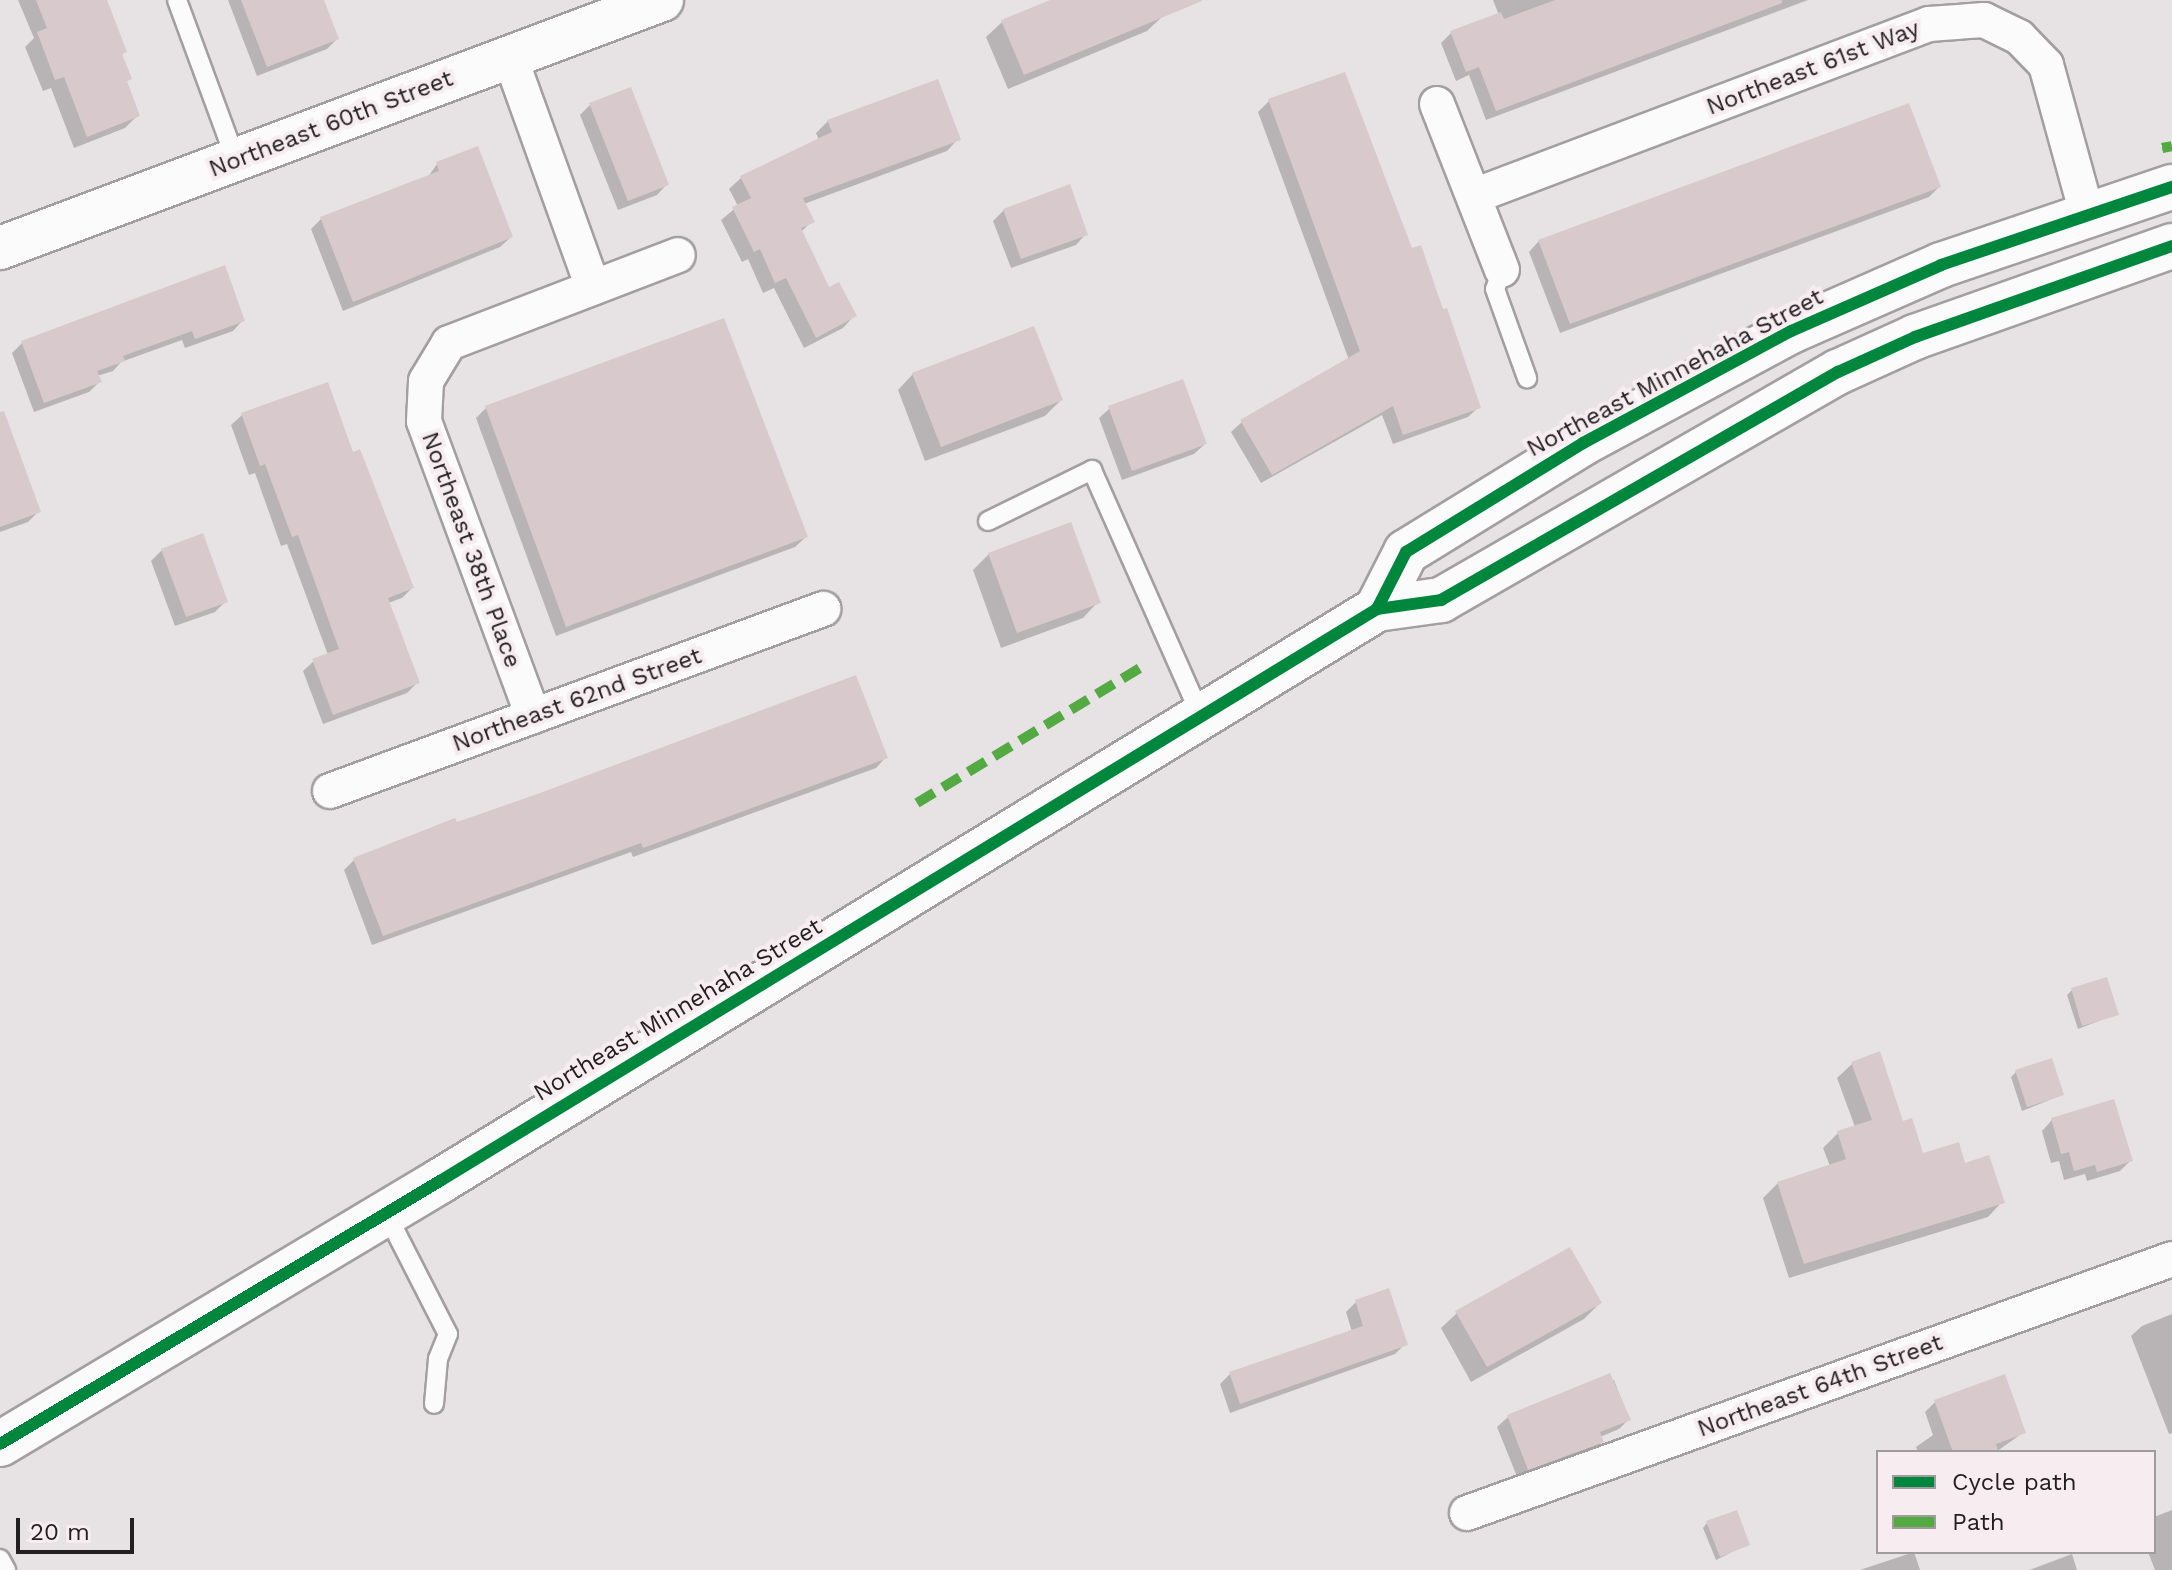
<!DOCTYPE html>
<style>
body{margin:0}
#map{position:relative;width:2172px;height:1570px;overflow:hidden;background:#e7e2e4;font-family:"Work Sans",sans-serif}
div>[style]{position:absolute}
[style*='--x']{left:calc(var(--x)*1px);top:calc(var(--y)*1px);width:calc(var(--w)*1px);rotate:calc(var(--a)*1deg)}
.shadow>*{inset:0;background:#0003}
.building>*{inset:0;background:#d8cacc}
.roads{filter:drop-shadow(2px 0 #a39fa1) drop-shadow(-2px 0 #a39fa1) drop-shadow(0 2px #a39fa1) drop-shadow(0 -2px #a39fa1)}
.service>*{height:18px;margin:-9px;padding:0 9px;transform-origin:9px;border-radius:9px;background:#fbfbfb}
.minor>*{height:34px;margin:-17px;padding:0 17px;transform-origin:17px;border-radius:17px;background:#fbfbfb}
.tertiary>*{height:42px;margin:-21px;padding:0 21px;transform-origin:21px;border-radius:21px;background:#fbfbfb}
.secondary>*{height:44px;margin:-22px;padding:0 22px;transform-origin:22px;border-radius:22px;background:#fbfbfb}
.quiet>*{height:10px;margin-top:-5px;transform-origin:0;background:repeating-linear-gradient(90deg,#53aa43 0 20px,transparent 0 30px)}
.cycleway>*{height:12px;margin:-6px;padding:0 6px;transform-origin:6px;border-radius:6px;background:#00873e}
span{translate:-50% -50%;white-space:nowrap;text-align:center;line-height:1.15;-webkit-text-stroke:8px #f7edf0;paint-order:stroke}
.street-label{font-size:24px;color:#221f20}
.legend{position:absolute;left:1876px;top:1450px;width:280px;height:104px;box-sizing:border-box;background:#f7edf0;border:2px solid #a29b9d;margin:0;padding:10px 14px;list-style:none;font-size:24px;color:#221f20}
.legend li{display:flex;align-items:center;gap:16px;height:40px}
.legend b{width:40px;border:2px solid #a29b9d}
.scale{position:absolute;left:16px;top:1518px;width:118px;height:36px;box-sizing:border-box;border:4px solid #221f20;border-top:0;padding-left:10px;font-size:24px;line-height:28px;white-space:nowrap;color:#221f20;-webkit-text-stroke:6px #f7edf0;paint-order:stroke}
</style>
<div id="map">
<div class="shadow">
<i style="clip-path:polygon(18px 0,105px 0,125px 51px,121px 56px,130px 79px,125px 83px,138px 115px,125px 128px,74px 148px,51px 88px,43px 91px,25px 47px,34px 38px)"></i>
<i style="clip-path:polygon(228px 0,322px 0,337px 39px,327px 49px,257px 76px)"></i>
<i style="clip-path:polygon(1055px 0,1156px 0,1163px 16px,1147px 31px,1008px 89px,986px 37px,1002px 22px)"></i>
<i style="clip-path:polygon(1493px 0,1808px 0,1486px 120px,1469px 75px,1456px 81px,1441px 43px,1451px 33px,1499px 15px)"></i>
<i style="clip-path:polygon(1344px 75px,1411px 251px,1479px 407px,1468px 417px,1393px 444px,1382px 415px,1261px 483px,1231px 432px,1242px 422px,1349px 360px,1258px 112px,1269px 101px)"></i>
<i style="clip-path:polygon(590px 105px,667px 184px,657px 195px,618px 210px,580px 115px)"></i>
<i style="clip-path:polygon(828px 121px,958px 139px,947px 151px,804px 204px,812px 221px,801px 232px,828px 290px,854px 316px,843px 328px,804px 348px,774px 288px,763px 293px,748px 259px,742px 262px,721px 220px,738px 206px,729px 189px,741px 178px,819px 140px,816px 133px)"></i>
<i style="clip-path:polygon(437px 164px,511px 237px,500px 247px,343px 311px,311px 229px,321px 219px,428px 177px)"></i>
<i style="clip-path:polygon(1939px 187px,1929px 197px,1560px 333px,1529px 252px,1539px 241px)"></i>
<i style="clip-path:polygon(1004px 210px,1086px 234px,1076px 245px,1011px 268px,993px 221px)"></i>
<i style="clip-path:polygon(243px 320px,233px 331px,185px 348px,182px 340px,121px 362px,113px 371px,97px 376px,99px 382px,89px 392px,34px 412px,12px 353px,23px 342px)"></i>
<i style="clip-path:polygon(913px 374px,1061px 400px,1045px 416px,925px 461px,898px 390px)"></i>
<i style="clip-path:polygon(486px 408px,806px 537px,795px 547px,556px 636px,476px 418px)"></i>
<i style="clip-path:polygon(1110px 408px,1205px 444px,1194px 454px,1122px 480px,1099px 418px)"></i>
<i style="clip-path:polygon(242px 415px,352px 455px,412px 588px,402px 598px,388px 603px,418px 682px,407px 693px,323px 724px,303px 671px,314px 661px,328px 655px,287px 544px,281px 546px,255px 473px,249px 475px,231px 425px)"></i>
<i style="clip-path:polygon(0 463px,38px 512px,28px 522px,0 532px)"></i>
<i style="clip-path:polygon(162px 550px,225px 602px,215px 612px,175px 626px,151px 561px)"></i>
<i style="clip-path:polygon(989px 554px,1098px 602px,1083px 618px,1001px 648px,973px 570px)"></i>
<i style="clip-path:polygon(886px 757px,876px 768px,633px 857px,631px 852px,372px 945px,344px 870px,354px 860px,456px 824px)"></i>
<i style="clip-path:polygon(2072px 990px,2117px 1014px,2078px 1029px,2067px 995px)"></i>
<i style="clip-path:polygon(1852px 1064px,1901px 1124px,1922px 1156px,1964px 1165px,2002px 1202px,1988px 1217px,1789px 1278px,1763px 1198px,1778px 1183px,1830px 1166px,1823px 1148px,1838px 1133px,1855px 1127px,1837px 1078px)"></i>
<i style="clip-path:polygon(2016px 1072px,2062px 1095px,2022px 1111px,2011px 1077px)"></i>
<i style="clip-path:polygon(2052px 1120px,2130px 1161px,2120px 1171px,2087px 1181px,2085px 1174px,2064px 1180px,2059px 1161px,2051px 1163px,2042px 1131px)"></i>
<i style="clip-path:polygon(1356px 1302px,1405px 1344px,1395px 1354px,1230px 1413px,1220px 1384px,1230px 1374px,1352px 1332px,1346px 1312px)"></i>
<i style="clip-path:polygon(1600px 1303px,1584px 1319px,1471px 1382px,1441px 1328px,1457px 1313px)"></i>
<i style="clip-path:polygon(2172px 1314px,2172px 1433px,2169px 1434px,2131px 1336px,2142px 1326px)"></i>
<i style="clip-path:polygon(1614px 1380px,1629px 1419px,1619px 1429px,1600px 1437px,1602px 1442px,1591px 1452px,1518px 1479px,1497px 1427px,1508px 1417px)"></i>
<i style="clip-path:polygon(1935px 1402px,2024px 1432px,1996px 1452px,1918px 1452px,1916px 1447px,1933px 1435px,1925px 1412px)"></i>
<i style="clip-path:polygon(2172px 1510px,2172px 1570px,2155px 1570px,2148px 1552px,2154px 1552px,2154px 1517px)"></i>
<i style="clip-path:polygon(1707px 1523px,1748px 1544px,1716px 1560px,1703px 1528px)"></i>
<i style="clip-path:polygon(1914px 1552px,1920px 1570px,1860px 1570px)"></i>
<i style="clip-path:polygon(2072px 1554px,2077px 1570px,2029px 1570px)"></i>
</div>
<div class="building">
<i style="clip-path:polygon(36px 0,107px 0,127px 52px,122px 54px,132px 79px,127px 81px,140px 116px,87px 137px,64px 77px,55px 80px,37px 32px,47px 28px)"></i>
<i style="clip-path:polygon(241px 0,324px 0,339px 39px,267px 67px)"></i>
<i style="clip-path:polygon(1050px 0,1202px 0,1202px 1px,1024px 75px,1001px 20px)"></i>
<i style="clip-path:polygon(1555px 0,1782px 0,1782px 3px,1496px 111px,1479px 67px,1466px 72px,1450px 31px,1501px 12px,1504px 19px)"></i>
<i style="clip-path:polygon(1345px 72px,1412px 248px,1421px 245px,1443px 309px,1447px 308px,1481px 408px,1403px 435px,1393px 406px,1272px 475px,1240px 420px,1360px 351px,1268px 99px)"></i>
<i style="clip-path:polygon(938px 79px,961px 140px,803px 198px,815px 222px,801px 228px,829px 287px,839px 282px,857px 316px,816px 338px,786px 278px,775px 283px,760px 249px,754px 252px,732px 207px,751px 198px,740px 176px,832px 132px,827px 120px)"></i>
<i style="clip-path:polygon(631px 87px,669px 185px,628px 201px,589px 103px)"></i>
<i style="clip-path:polygon(1909px 103px,1941px 187px,1570px 324px,1538px 240px)"></i>
<i style="clip-path:polygon(478px 146px,513px 237px,353px 302px,320px 217px,439px 171px,436px 162px)"></i>
<i style="clip-path:polygon(1070px 184px,1088px 235px,1021px 259px,1003px 209px)"></i>
<i style="clip-path:polygon(225px 265px,245px 321px,195px 339px,192px 331px,123px 356px,125px 361px,97px 371px,102px 382px,44px 403px,21px 341px)"></i>
<i style="clip-path:polygon(724px 318px,808px 537px,566px 627px,485px 406px)"></i>
<i style="clip-path:polygon(1034px 326px,1063px 400px,941px 447px,912px 373px)"></i>
<i style="clip-path:polygon(1183px 379px,1207px 444px,1132px 471px,1108px 406px)"></i>
<i style="clip-path:polygon(328px 382px,353px 452px,360px 449px,414px 588px,388px 598px,420px 683px,333px 715px,312px 659px,339px 649px,298px 535px,292px 537px,265px 464px,260px 466px,241px 413px)"></i>
<i style="clip-path:polygon(4px 411px,41px 512px,0 527px,0 412px)"></i>
<i style="clip-path:polygon(1071px 522px,1101px 603px,1017px 633px,988px 553px)"></i>
<i style="clip-path:polygon(203px 533px,228px 602px,186px 617px,161px 549px)"></i>
<i style="clip-path:polygon(856px 675px,888px 758px,643px 848px,641px 843px,383px 936px,353px 858px,455px 818px,457px 822px,540px 793px)"></i>
<i style="clip-path:polygon(2107px 977px,2119px 1015px,2082px 1026px,2071px 988px)"></i>
<i style="clip-path:polygon(1880px 1051px,1903px 1121px,1912px 1118px,1923px 1153px,1959px 1142px,1965px 1163px,1989px 1155px,2005px 1203px,1804px 1264px,1777px 1182px,1846px 1159px,1837px 1131px,1872px 1120px,1851px 1062px)"></i>
<i style="clip-path:polygon(2052px 1058px,2064px 1095px,2027px 1107px,2015px 1070px)"></i>
<i style="clip-path:polygon(2114px 1099px,2133px 1161px,2097px 1172px,2095px 1165px,2074px 1171px,2069px 1152px,2061px 1154px,2051px 1118px)"></i>
<i style="clip-path:polygon(1570px 1247px,1602px 1303px,1487px 1367px,1455px 1311px)"></i>
<i style="clip-path:polygon(1389px 1288px,1408px 1345px,1240px 1404px,1229px 1372px,1363px 1326px,1355px 1300px)"></i>
<i style="clip-path:polygon(1610px 1373px,1631px 1420px,1600px 1432px,1604px 1442px,1528px 1470px,1507px 1415px)"></i>
<i style="clip-path:polygon(2005px 1374px,2026px 1433px,1996px 1444px,1998px 1452px,1953px 1452px,1934px 1400px)"></i>
<i style="clip-path:polygon(1737px 1510px,1750px 1545px,1720px 1557px,1706px 1521px)"></i>
</div>
<div class="roads">
<div class="service">
<i style="--x:177;--y:0;--w:171;--a:69.8"></i>
<i style="--x:1502;--y:270;--w:20;--a:110"></i>
<i style="--x:1495;--y:289;--w:95;--a:70.2"></i>
<i style="--x:988;--y:521;--w:116;--a:-26.1"></i>
<i style="--x:1092;--y:470;--w:269;--a:66.1"></i>
<i style="--x:386;--y:1213;--w:136;--a:62.9"></i>
<i style="--x:448;--y:1334;--w:27;--a:112"></i>
<i style="--x:438;--y:1359;--w:45;--a:95.1"></i>
<i style="--x:0;--y:1559;--w:13;--a:61"></i>
</div>
<div class="minor">
<i style="--x:510;--y:57;--w:245;--a:70.2"></i>
<i style="--x:1437;--y:104;--w:178;--a:68.6"></i>
<i style="--x:1474;--y:196;--w:486;--a:-20.7"></i>
<i style="--x:1929;--y:24;--w:55;--a:-4.2"></i>
<i style="--x:1984;--y:20;--w:39;--a:26"></i>
<i style="--x:2019;--y:37;--w:39;--a:46"></i>
<i style="--x:2046;--y:65;--w:155;--a:74.6"></i>
<i style="--x:533;--y:716;--w:314;--a:-110.3"></i>
<i style="--x:424;--y:421;--w:40;--a:-87.1"></i>
<i style="--x:426;--y:381;--w:44;--a:-58.8"></i>
<i style="--x:449;--y:343;--w:245;--a:-21"></i>
<i style="--x:330;--y:791;--w:526;--a:-20.26"></i>
<i style="--x:1467;--y:1513;--w:749;--a:-19.81"></i>
</div>
<div class="tertiary">
<i style="--x:0;--y:248;--w:707;--a:-20.54"></i>
</div>
<div class="secondary">
<i style="--x:1377;--y:609;--w:64;--a:-63"></i>
<i style="--x:1406;--y:552;--w:208;--a:-31.6"></i>
<i style="--x:1583;--y:443;--w:236;--a:-28.3"></i>
<i style="--x:1791;--y:331;--w:164;--a:-23.7"></i>
<i style="--x:1941;--y:265;--w:244;--a:-18.7"></i>
<i style="--x:0;--y:1444;--w:513;--a:-30.87"></i>
<i style="--x:440;--y:1181;--w:1098;--a:-31.4"></i>
<i style="--x:1377;--y:609;--w:65;--a:-8"></i>
<i style="--x:1441;--y:600;--w:458;--a:-29.9"></i>
<i style="--x:1838;--y:372;--w:85;--a:-24.4"></i>
<i style="--x:1915;--y:337;--w:273;--a:-19.5"></i>
</div>
</div>
<div class="quiet">
<i style="--x:2162;--y:148;--w:10;--a:-11"></i>
<i style="--x:917;--y:803;--w:264;--a:-31.2"></i>
</div>
<div class="cycleway">
<i style="--x:1377;--y:609;--w:64;--a:-63"></i>
<i style="--x:1406;--y:552;--w:208;--a:-31.6"></i>
<i style="--x:1583;--y:443;--w:236;--a:-28.3"></i>
<i style="--x:1791;--y:331;--w:164;--a:-23.7"></i>
<i style="--x:1941;--y:265;--w:244;--a:-18.7"></i>
<i style="--x:0;--y:1444;--w:513;--a:-30.87"></i>
<i style="--x:440;--y:1181;--w:1098;--a:-31.4"></i>
<i style="--x:1377;--y:609;--w:65;--a:-8"></i>
<i style="--x:1441;--y:600;--w:458;--a:-29.9"></i>
<i style="--x:1838;--y:372;--w:85;--a:-24.4"></i>
<i style="--x:1915;--y:337;--w:273;--a:-19.5"></i>
</div>
<div class="street-label">
<span style="left:1813px;top:68px;rotate:-21deg">Northeast 61st Way</span>
<span style="left:331px;top:124px;rotate:-21deg">Northeast 60th Street</span>
<span style="left:1675px;top:373px;rotate:-28deg">Northeast Minnehaha Street</span>
<span style="left:471px;top:550px;rotate:70deg">Northeast 38th Place</span>
<span style="left:577px;top:700px;rotate:-20deg">Northeast 62nd Street</span>
<span style="left:678px;top:1010px;rotate:-31deg">Northeast Minnehaha Street</span>
<span style="left:1820px;top:1386px;rotate:-20deg">Northeast 64th Street</span>
</div>
<ul class="legend">
<li><b style="height:10px;background:#00873e"></b>Cycle path</li>
<li><b style="height:10px;background:#53aa43"></b>Path</li>
</ul>
<div class="scale">20 m</div>
</div>
